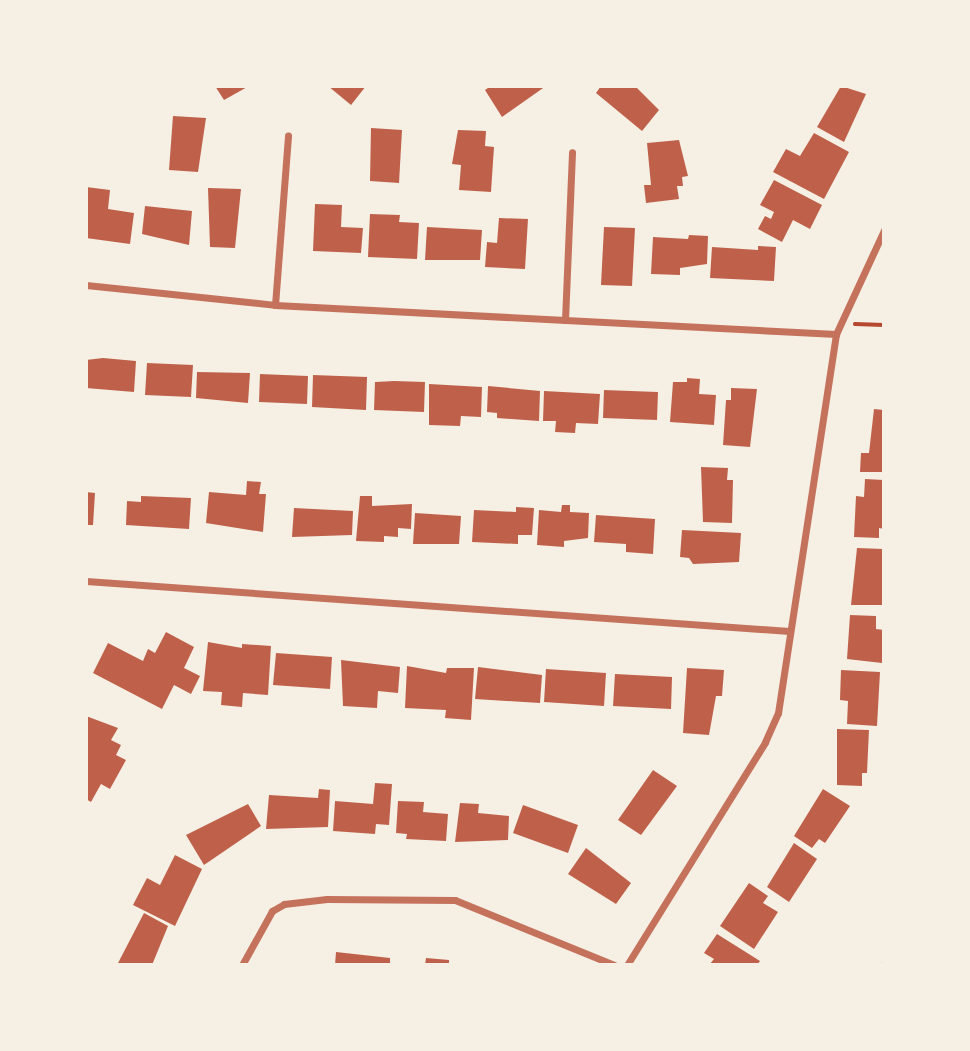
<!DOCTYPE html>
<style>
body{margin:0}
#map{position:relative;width:970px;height:1051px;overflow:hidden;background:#f6efe4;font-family:"Crimson Pro",serif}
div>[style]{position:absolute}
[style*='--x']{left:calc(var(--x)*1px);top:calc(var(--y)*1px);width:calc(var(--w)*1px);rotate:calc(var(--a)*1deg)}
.stream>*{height:6px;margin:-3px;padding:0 3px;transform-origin:3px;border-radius:3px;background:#c9d6d2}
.building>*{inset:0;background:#bf614a}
.path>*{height:3.5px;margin:-1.75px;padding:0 1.75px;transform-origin:1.75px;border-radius:1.75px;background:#b5482f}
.minor>*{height:7px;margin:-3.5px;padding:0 3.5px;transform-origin:3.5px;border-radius:3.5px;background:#c5725c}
span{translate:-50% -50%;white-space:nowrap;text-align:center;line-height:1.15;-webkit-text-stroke:6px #f6efe4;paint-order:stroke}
.frame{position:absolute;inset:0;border:88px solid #f6efe4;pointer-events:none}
</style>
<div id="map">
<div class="stream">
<i style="--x:883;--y:965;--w:1;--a:-45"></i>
</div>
<div class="building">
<i style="clip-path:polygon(215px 86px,249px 86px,224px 100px)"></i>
<i style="clip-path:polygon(328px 86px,366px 86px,351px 105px)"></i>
<i style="clip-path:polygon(491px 86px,546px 86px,502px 117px,485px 90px)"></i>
<i style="clip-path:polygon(601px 86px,635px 86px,659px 110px,642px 131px,596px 93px)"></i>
<i style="clip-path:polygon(841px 86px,866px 94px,844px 142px,817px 127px)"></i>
<i style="clip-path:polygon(173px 116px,206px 118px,198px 172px,169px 170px)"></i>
<i style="clip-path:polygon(371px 128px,402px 130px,399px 183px,370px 181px)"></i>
<i style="clip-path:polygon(458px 130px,486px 131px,485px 146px,494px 147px,491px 192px,459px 190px,461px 165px,452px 164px)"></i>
<i style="clip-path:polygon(814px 133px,849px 152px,824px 199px,773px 172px,786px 149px,800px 156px)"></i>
<i style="clip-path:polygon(679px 140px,688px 176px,682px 177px,683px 186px,677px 186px,679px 199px,646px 203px,644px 185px,651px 185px,647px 143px)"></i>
<i style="clip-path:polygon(774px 180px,822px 205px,810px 229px,793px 220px,782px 242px,758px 229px,765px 216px,771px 219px,774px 212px,760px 205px)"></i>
<i style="clip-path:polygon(86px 187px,110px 190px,108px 209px,134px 213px,130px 244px,86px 238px)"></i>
<i style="clip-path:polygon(208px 188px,241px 189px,235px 248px,210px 247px)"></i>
<i style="clip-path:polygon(315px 204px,342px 205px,341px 227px,363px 228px,361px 253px,313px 251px)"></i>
<i style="clip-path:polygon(145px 206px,192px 211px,189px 245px,142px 234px)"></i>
<i style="clip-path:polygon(370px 214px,400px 215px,399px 222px,419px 223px,417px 259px,368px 257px)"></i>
<i style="clip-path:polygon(499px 218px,528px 219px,525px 269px,485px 267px,487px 242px,497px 243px)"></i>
<i style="clip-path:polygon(427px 227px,482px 230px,480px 260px,425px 260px)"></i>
<i style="clip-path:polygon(604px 227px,635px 228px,632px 286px,601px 285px)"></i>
<i style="clip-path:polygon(689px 235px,708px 236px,707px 264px,680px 268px,680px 275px,651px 274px,653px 237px,688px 239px)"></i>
<i style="clip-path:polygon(758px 246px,776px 247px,774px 281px,710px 278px,712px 247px,758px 250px)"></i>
<i style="clip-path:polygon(103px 358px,136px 361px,134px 392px,86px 388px,86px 360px)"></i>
<i style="clip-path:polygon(147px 363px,193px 365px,191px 397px,145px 395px)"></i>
<i style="clip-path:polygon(197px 372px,250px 373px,248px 403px,196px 398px)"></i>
<i style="clip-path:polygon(260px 374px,308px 376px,307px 404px,259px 402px)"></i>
<i style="clip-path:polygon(313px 375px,367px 377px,366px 410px,312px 407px)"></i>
<i style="clip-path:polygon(687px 378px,700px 379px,699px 394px,716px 395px,714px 425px,670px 422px,673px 382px,687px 382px)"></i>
<i style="clip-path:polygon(394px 381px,425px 382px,424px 412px,374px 410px,375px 382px)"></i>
<i style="clip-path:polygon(429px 384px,482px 387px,481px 417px,461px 416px,460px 426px,429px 425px)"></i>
<i style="clip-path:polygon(488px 386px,540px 391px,539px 421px,497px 418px,497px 413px,487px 412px)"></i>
<i style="clip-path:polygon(731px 388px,757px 389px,750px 447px,723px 445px,726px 400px,731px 400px)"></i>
<i style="clip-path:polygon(604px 390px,658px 392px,657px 420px,603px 418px)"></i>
<i style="clip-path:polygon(544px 391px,600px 394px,598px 424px,576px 423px,575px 433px,555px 432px,556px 421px,543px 421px)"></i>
<i style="clip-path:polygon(874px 409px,884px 410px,884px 472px,860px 472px,861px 453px,869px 453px)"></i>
<i style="clip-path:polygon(701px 467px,728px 468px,727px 480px,733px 480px,732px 523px,703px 522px)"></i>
<i style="clip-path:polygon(865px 479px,884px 480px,884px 529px,879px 528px,879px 538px,854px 537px,856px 496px,864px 497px)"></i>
<i style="clip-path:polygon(247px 481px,261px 482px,259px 494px,266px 494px,263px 532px,206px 523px,209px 492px,246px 495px)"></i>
<i style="clip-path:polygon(86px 492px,95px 493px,93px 525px,86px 525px)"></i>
<i style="clip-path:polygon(141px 496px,191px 498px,189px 529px,126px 525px,127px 501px,141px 502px)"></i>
<i style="clip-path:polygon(360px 496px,372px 496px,372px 506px,412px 504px,411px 529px,398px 528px,398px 537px,384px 536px,384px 542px,356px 541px)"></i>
<i style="clip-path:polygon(562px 505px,570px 505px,570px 512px,589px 513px,588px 538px,564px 541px,564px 547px,537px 545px,539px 510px,561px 512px)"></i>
<i style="clip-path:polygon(516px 507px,534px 508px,532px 535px,518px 535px,518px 544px,472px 542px,474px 510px,516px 512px)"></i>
<i style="clip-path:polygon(294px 508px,353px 511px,352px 535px,292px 537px)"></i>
<i style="clip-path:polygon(415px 513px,461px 516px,459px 544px,413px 544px)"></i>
<i style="clip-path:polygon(596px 515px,655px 519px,653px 554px,626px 552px,626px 544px,594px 542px)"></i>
<i style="clip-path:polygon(682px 530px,741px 533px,739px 562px,693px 564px,689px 558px,680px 557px)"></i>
<i style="clip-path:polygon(857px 548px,884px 549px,884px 605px,851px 605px)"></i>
<i style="clip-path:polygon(850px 615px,876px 616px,876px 629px,884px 630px,882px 663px,847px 659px)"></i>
<i style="clip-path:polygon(166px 632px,194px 647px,184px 668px,200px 676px,191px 694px,174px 685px,162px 709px,93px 673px,108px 643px,143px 661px,148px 649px,155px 653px)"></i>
<i style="clip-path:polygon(208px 642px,242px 648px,242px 644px,271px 646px,268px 695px,243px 693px,242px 707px,221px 705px,222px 692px,203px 691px)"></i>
<i style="clip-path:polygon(276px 653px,332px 657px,330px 689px,273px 685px)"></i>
<i style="clip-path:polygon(341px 660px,400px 667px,398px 693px,378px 691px,377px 708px,343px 706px)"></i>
<i style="clip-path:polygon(407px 666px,446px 673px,447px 668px,474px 668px,471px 720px,445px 718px,446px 710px,405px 708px)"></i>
<i style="clip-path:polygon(478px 667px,542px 675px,540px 703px,475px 699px)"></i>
<i style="clip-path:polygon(687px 668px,724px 670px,722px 696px,716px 696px,709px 735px,683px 733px)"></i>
<i style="clip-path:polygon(546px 669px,606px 673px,604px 706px,544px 702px)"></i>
<i style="clip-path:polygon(841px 670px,880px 672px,877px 726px,847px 724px,848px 701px,840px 700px)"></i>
<i style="clip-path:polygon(615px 674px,672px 677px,671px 709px,613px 706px)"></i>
<i style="clip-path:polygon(86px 716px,118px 728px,111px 740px,121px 745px,116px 755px,126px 760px,110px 789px,101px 784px,91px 802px,86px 799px)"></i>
<i style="clip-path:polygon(837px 729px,869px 730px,867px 773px,862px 773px,862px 786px,837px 785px)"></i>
<i style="clip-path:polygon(653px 770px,677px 786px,641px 835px,618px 820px)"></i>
<i style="clip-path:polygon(375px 783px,392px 784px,389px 825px,376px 824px,375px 834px,333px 831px,335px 801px,373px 804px)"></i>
<i style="clip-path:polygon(319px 789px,330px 790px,328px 827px,266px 829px,269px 795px,318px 798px)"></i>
<i style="clip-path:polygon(823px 789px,850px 806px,825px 843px,819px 839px,812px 848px,794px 836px)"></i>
<i style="clip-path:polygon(398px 801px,424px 802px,423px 812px,448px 814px,446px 841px,406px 839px,407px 834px,396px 833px)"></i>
<i style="clip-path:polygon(460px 803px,479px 804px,478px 813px,509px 816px,508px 840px,455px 842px)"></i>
<i style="clip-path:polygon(248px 804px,261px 826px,204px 865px,186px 835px)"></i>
<i style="clip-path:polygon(523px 805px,578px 825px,568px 853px,513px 833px)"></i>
<i style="clip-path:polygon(794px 843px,817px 859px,789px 902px,767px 887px)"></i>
<i style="clip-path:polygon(586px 848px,631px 883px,616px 904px,568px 874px)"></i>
<i style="clip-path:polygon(175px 855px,202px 869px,175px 926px,133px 905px,147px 878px,160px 885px)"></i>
<i style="clip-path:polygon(749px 883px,768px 896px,763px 903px,778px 912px,754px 949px,720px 926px)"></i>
<i style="clip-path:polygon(144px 913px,168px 926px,152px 965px,117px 965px)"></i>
<i style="clip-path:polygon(717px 934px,760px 961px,757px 965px,709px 965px,714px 959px,704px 953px)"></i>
<i style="clip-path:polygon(336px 952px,390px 958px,390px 965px,335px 965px)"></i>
<i style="clip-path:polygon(426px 958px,449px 960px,449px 965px,425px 965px)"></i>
</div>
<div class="path">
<i style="--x:855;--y:324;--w:29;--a:2"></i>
</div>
<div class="minor">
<i style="--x:86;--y:285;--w:190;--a:6"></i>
<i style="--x:275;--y:305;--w:562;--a:2.96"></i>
<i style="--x:275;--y:305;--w:170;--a:-85.6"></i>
<i style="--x:565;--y:320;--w:168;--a:-87.6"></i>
<i style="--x:86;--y:581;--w:705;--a:4.07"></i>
<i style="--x:242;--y:965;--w:62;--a:-60.9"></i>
<i style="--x:272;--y:911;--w:14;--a:-30"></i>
<i style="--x:284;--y:904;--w:43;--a:-6.6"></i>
<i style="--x:327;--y:899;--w:128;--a:0.4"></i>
<i style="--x:455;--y:900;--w:172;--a:22.2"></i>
<i style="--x:627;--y:965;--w:262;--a:-58.2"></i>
<i style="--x:765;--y:742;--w:32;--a:-66"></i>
<i style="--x:778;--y:713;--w:383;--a:-81.3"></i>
<i style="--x:836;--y:334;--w:115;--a:-65.2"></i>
</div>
<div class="frame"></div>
</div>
